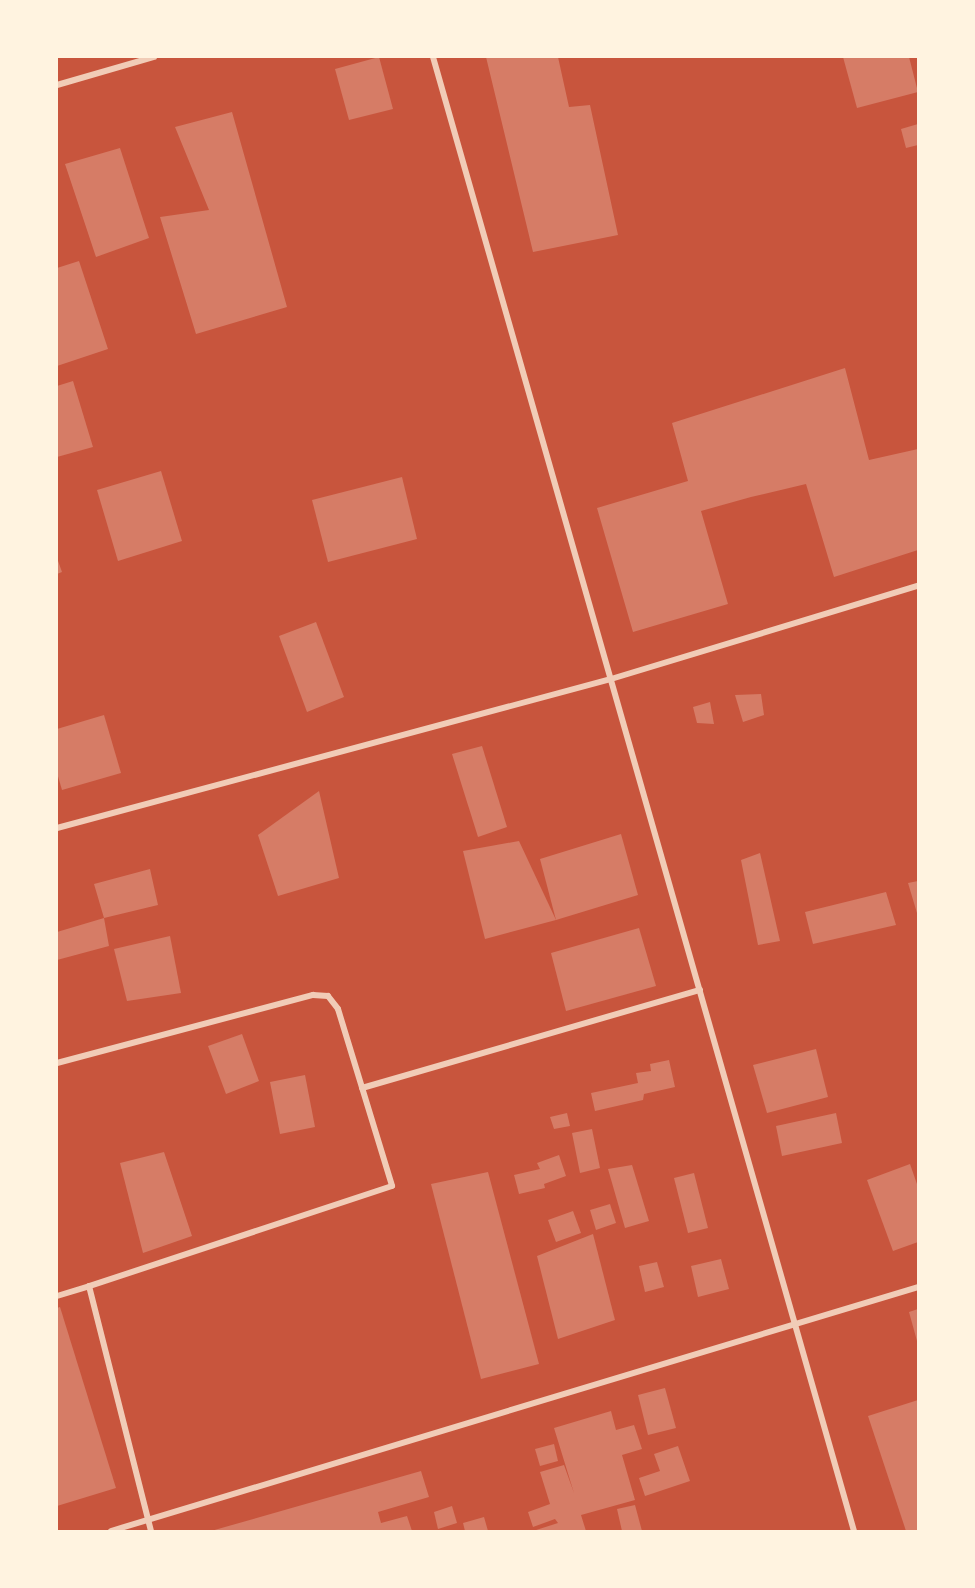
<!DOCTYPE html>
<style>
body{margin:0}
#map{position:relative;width:975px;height:1588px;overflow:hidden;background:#c8553d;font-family:"Fira Sans Condensed",sans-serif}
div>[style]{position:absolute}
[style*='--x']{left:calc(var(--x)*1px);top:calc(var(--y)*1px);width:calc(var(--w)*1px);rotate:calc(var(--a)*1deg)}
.building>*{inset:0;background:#d67c66}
.minor>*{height:6px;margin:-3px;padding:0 3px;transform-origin:3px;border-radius:3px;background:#f1ccb7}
span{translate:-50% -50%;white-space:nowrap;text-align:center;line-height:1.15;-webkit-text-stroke:4.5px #fff3e0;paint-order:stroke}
.frame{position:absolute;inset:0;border:58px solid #fff3e0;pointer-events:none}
</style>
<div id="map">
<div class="building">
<i style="clip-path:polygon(379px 57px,393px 109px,349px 120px,335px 69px)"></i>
<i style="clip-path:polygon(486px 57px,558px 57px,569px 107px,590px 105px,618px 235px,533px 252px)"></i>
<i style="clip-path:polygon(843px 57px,909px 57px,918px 92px,857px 108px)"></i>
<i style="clip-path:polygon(232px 112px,287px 307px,196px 334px,160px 217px,209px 210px,175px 127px)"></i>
<i style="clip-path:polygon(918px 124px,918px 145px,906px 148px,901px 129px)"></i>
<i style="clip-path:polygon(120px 148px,149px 238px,96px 257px,65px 164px)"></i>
<i style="clip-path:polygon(79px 261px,108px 349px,57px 366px,57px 268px)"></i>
<i style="clip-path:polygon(845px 368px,869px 460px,918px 449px,918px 550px,834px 577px,806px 484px,751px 497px,701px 511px,728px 604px,633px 632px,597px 508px,688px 481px,672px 423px)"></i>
<i style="clip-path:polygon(73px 381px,93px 447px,57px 457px,57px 386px)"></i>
<i style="clip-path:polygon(161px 471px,182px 541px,118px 561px,97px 490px)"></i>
<i style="clip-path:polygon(402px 477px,417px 539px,328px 562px,312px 500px)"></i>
<i style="clip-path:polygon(57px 558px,62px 572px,57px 574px)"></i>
<i style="clip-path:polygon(316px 622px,344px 697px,307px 712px,279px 636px)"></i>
<i style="clip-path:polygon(761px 694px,764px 715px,743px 722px,735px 695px)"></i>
<i style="clip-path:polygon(710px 702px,714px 724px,697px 723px,693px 707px)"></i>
<i style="clip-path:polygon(104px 715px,121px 773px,62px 790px,57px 773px,57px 729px)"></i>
<i style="clip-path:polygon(482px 746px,507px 827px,478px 837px,452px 754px)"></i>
<i style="clip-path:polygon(319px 791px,339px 878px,278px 896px,258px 835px)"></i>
<i style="clip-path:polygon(621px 834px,638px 895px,556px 920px,540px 859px)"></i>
<i style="clip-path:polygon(519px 841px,556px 920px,485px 939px,463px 851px)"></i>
<i style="clip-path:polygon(760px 853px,780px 941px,758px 945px,741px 860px)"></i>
<i style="clip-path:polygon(150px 869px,158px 905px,104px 918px,109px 946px,57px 960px,57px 932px,104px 918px,94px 884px)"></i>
<i style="clip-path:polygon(918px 881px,918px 913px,917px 913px,908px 883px)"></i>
<i style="clip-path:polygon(886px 892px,896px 925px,813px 944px,805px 912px)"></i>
<i style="clip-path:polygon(639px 928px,656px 986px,566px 1011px,551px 953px)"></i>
<i style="clip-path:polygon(170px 936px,181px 993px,127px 1001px,114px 949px)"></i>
<i style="clip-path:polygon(242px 1034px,259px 1081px,226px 1094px,208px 1046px)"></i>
<i style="clip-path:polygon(816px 1049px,828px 1097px,767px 1113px,753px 1065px)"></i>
<i style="clip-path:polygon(669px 1060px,675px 1087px,644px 1094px,643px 1100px,595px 1111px,591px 1093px,638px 1083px,636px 1073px,651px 1071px,650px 1064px)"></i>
<i style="clip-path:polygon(305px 1075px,315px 1127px,280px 1134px,270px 1082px)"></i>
<i style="clip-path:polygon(567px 1113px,570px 1126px,554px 1129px,550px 1117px)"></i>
<i style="clip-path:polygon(836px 1113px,842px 1143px,782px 1156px,776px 1126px)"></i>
<i style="clip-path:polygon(592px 1129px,600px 1168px,580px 1173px,572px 1133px)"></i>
<i style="clip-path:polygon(164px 1152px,192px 1236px,143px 1253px,120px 1163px)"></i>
<i style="clip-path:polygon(559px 1155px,566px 1176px,544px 1184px,545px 1188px,519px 1194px,514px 1175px,540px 1169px,537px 1163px)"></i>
<i style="clip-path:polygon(910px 1164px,918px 1187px,918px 1242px,893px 1251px,867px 1180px)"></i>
<i style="clip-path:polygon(632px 1165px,649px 1221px,625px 1228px,608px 1169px)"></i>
<i style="clip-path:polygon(488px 1172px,539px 1364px,481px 1379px,431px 1184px)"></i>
<i style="clip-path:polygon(694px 1173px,708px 1228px,688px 1233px,674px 1178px)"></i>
<i style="clip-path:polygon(610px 1204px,616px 1223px,596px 1230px,590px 1210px)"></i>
<i style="clip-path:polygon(573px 1211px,581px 1233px,556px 1242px,548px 1220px)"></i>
<i style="clip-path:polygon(593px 1234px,615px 1320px,558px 1339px,537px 1256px)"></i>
<i style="clip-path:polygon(721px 1259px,729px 1289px,698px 1297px,691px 1266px)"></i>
<i style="clip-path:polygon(657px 1262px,664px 1287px,645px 1292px,639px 1266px)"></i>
<i style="clip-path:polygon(60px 1307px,116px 1488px,57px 1506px,57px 1308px)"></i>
<i style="clip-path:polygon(918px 1309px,918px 1341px,917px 1341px,909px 1312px)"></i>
<i style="clip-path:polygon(665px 1388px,676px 1428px,648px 1435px,638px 1395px)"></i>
<i style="clip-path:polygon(918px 1400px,918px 1531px,906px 1531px,868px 1416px)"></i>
<i style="clip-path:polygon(611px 1411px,616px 1430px,634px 1425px,642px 1449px,622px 1455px,635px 1500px,581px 1515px,586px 1531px,533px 1531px,558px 1523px,555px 1519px,533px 1527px,528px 1512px,550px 1504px,540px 1472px,564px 1465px,574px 1493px,554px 1428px)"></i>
<i style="clip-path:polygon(554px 1444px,558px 1461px,540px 1466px,535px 1449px)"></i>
<i style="clip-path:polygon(678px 1446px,690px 1481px,645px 1496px,639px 1478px,660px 1471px,654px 1454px)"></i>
<i style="clip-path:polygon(421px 1471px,429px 1497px,378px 1512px,381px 1523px,407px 1516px,412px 1531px,211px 1531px)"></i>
<i style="clip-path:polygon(635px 1505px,642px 1531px,622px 1531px,617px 1509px)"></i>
<i style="clip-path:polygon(452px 1506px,457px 1523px,438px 1529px,434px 1512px)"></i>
<i style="clip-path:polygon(484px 1517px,488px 1531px,465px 1531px,463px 1523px)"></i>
</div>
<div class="minor">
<i style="--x:433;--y:57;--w:1533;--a:74.06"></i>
<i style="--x:57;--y:85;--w:101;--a:-16.1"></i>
<i style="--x:57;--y:828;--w:574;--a:-15.05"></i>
<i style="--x:611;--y:679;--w:321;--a:-16.9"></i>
<i style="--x:57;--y:1063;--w:265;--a:-14.9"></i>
<i style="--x:313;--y:995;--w:15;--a:4"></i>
<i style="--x:328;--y:996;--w:16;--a:52"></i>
<i style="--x:338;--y:1009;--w:185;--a:73"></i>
<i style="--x:392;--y:1186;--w:319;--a:161.7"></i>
<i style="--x:362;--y:1088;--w:352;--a:-16.2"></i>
<i style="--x:57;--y:1296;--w:34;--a:-17"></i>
<i style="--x:89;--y:1286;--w:253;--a:75.8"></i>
<i style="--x:111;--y:1531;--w:843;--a:-16.82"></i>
</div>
<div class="frame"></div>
</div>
